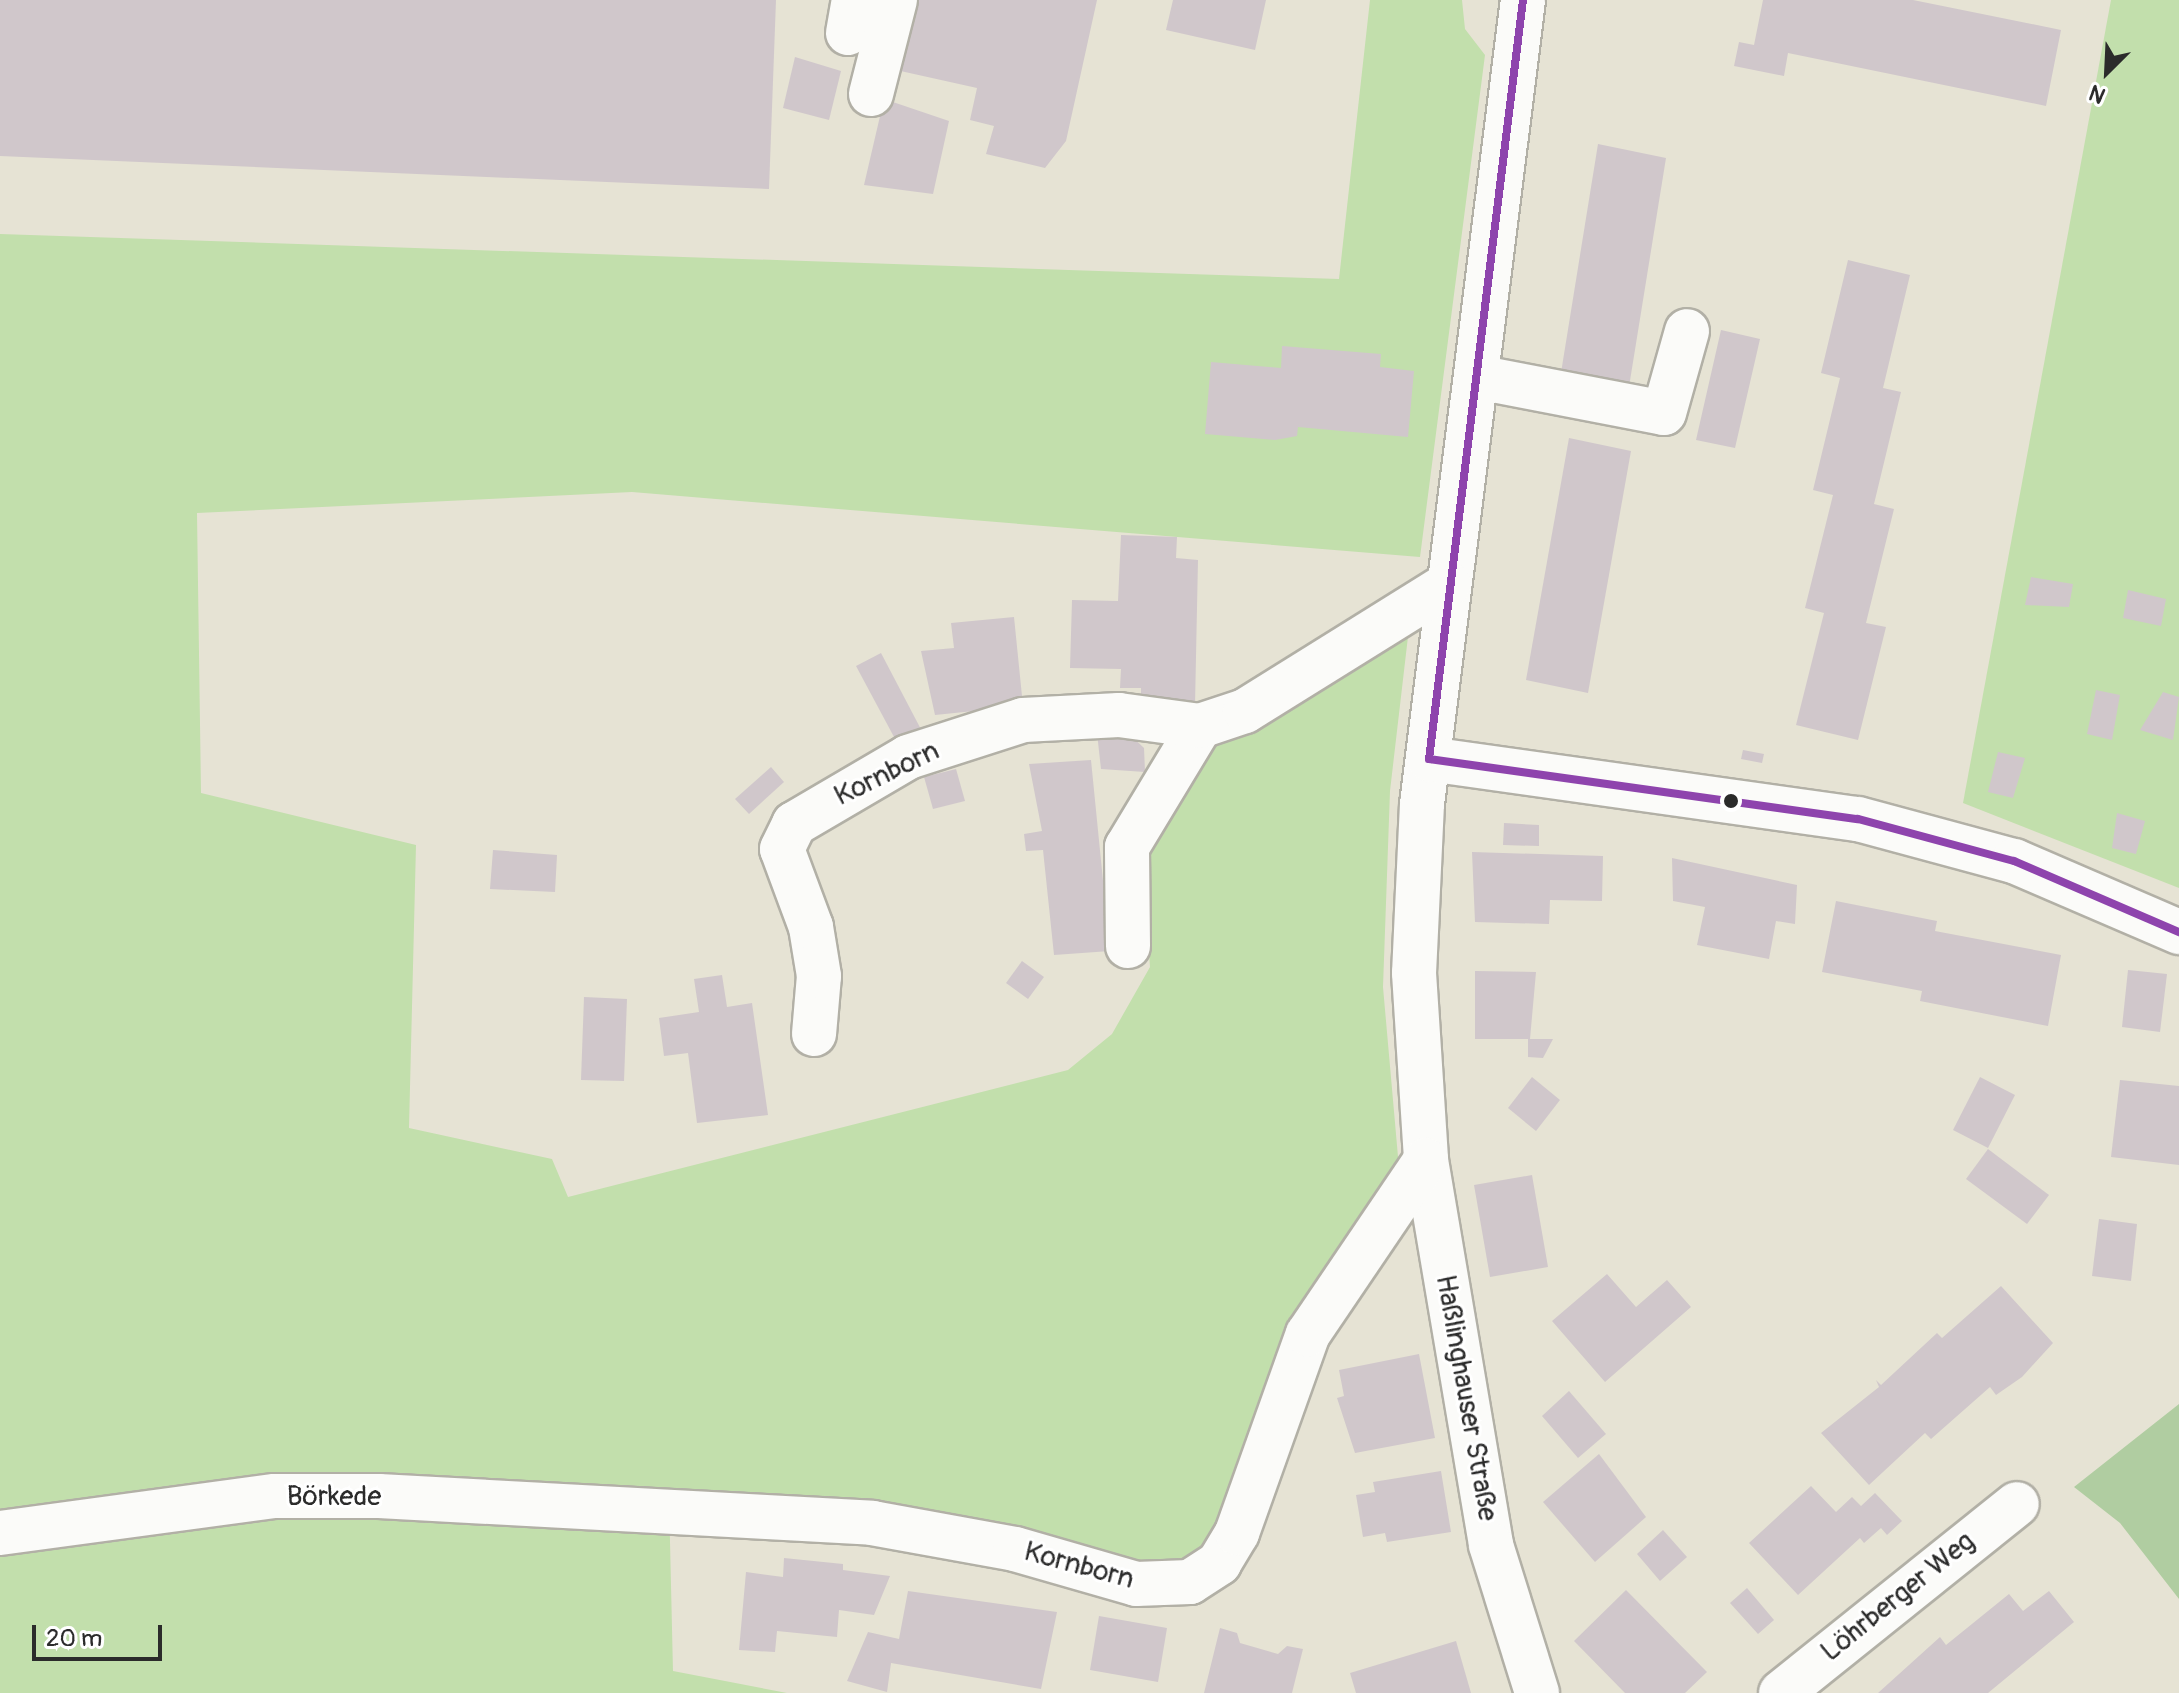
<!DOCTYPE html>
<meta charset="utf-8">
<style>
body{margin:0}
#map{position:relative;width:2179px;height:1693px;overflow:hidden;background:#e6e3d4;font-family:Pangolin,sans-serif}
div>[style]{position:absolute}
[style*='--x']{left:calc(var(--x)*1px);top:calc(var(--y)*1px);width:calc(var(--w)*1px);rotate:calc(var(--a)*1deg)}
.green>*{inset:0;background:#c2dfac}
.forest>*{inset:0;background:#b0cda1}
.building>*{inset:0;background:#d0c7cb}
.roads{filter:drop-shadow(2px 0 #b2b0a6) drop-shadow(-2px 0 #b2b0a6) drop-shadow(0 2px #b2b0a6) drop-shadow(0 -2px #b2b0a6)}
.minor>*{height:44px;margin:-22px;padding:0 22px;transform-origin:22px;border-radius:22px;background:#fbfbf9}
.bus-1>*{height:8px;margin:-4px;padding:0 4px;transform-origin:4px;border-radius:4px;background:#8e44ad}
.dots>*{width:22px;height:22px;translate:-50% -50%;box-sizing:border-box;border:4px solid #fff;border-radius:50%}
span{translate:-50% -50%;white-space:nowrap;text-align:center;line-height:1.15;-webkit-text-stroke:6px #fff;paint-order:stroke}
.street-label{font-size:28px;color:#2b2b2b}
.north{position:absolute;left:2067px;top:32px;width:80px;height:80px;-webkit-text-stroke:6px #fff;paint-order:stroke;rotate:204deg;font-size:22px;font-weight:700;line-height:32px;text-align:center;color:#2b2b2b}
.north::after{content:'';display:block;margin:auto;width:28px;height:36px;background:#2b2b2b;clip-path:polygon(50% 0,100% 100%,50% 72%,0 100%)}
.scale{position:absolute;left:32px;top:1625px;width:130px;height:36px;box-sizing:border-box;border:4px solid #2b2b2b;border-top:0;padding-left:10px;font-size:24px;line-height:28px;white-space:nowrap;color:#2b2b2b;-webkit-text-stroke:6px #fff;paint-order:stroke}
</style>
<div id="map">
<div class="green">
<i style="clip-path:polygon(1370px 0,1462px 0,1465px 29px,1485px 55px,1420px 557px,632px 492px,197px 513px,201px 793px,416px 845px,409px 1128px,552px 1159px,568px 1197px,1068px 1070px,1112px 1034px,1150px 967px,1143px 867px,1222px 732px,1409px 628px,1390px 791px,1383px 987px,1399px 1168px,1226px 1526px,1199px 1559px,1169px 1571px,669px 1498px,673px 1671px,787px 1693px,0 1693px,0 234px,1339px 279px)"></i>
<i style="clip-path:polygon(2111px 0,2179px 0,2179px 888px,1963px 803px)"></i>
</div>
<div class="forest">
<i style="clip-path:polygon(2179px 1404px,2179px 1599px,2120px 1523px,2074px 1487px)"></i>
</div>
<div class="building">
<i style="clip-path:polygon(0 0,776px 0,769px 189px,0 156px)"></i>
<i style="clip-path:polygon(912px 0,1097px 0,1066px 141px,1045px 168px,986px 154px,994px 126px,970px 120px,977px 88px,896px 70px)"></i>
<i style="clip-path:polygon(1173px 0,1266px 0,1255px 50px,1166px 30px)"></i>
<i style="clip-path:polygon(1763px 0,1913px 0,2061px 30px,2046px 106px,1788px 53px,1784px 76px,1734px 66px,1739px 42px,1754px 45px)"></i>
<i style="clip-path:polygon(795px 57px,841px 71px,829px 120px,783px 108px)"></i>
<i style="clip-path:polygon(884px 99px,949px 121px,933px 194px,864px 185px)"></i>
<i style="clip-path:polygon(1598px 144px,1666px 158px,1628px 393px,1560px 379px)"></i>
<i style="clip-path:polygon(1848px 260px,1910px 275px,1883px 388px,1901px 392px,1874px 504px,1894px 509px,1866px 623px,1886px 627px,1858px 740px,1796px 725px,1824px 613px,1805px 608px,1833px 495px,1813px 490px,1840px 378px,1821px 373px)"></i>
<i style="clip-path:polygon(1721px 330px,1760px 339px,1735px 448px,1696px 440px)"></i>
<i style="clip-path:polygon(1282px 346px,1381px 354px,1380px 367px,1414px 371px,1408px 437px,1298px 427px,1297px 436px,1275px 440px,1205px 434px,1211px 362px,1281px 368px)"></i>
<i style="clip-path:polygon(1569px 438px,1631px 451px,1588px 693px,1526px 680px)"></i>
<i style="clip-path:polygon(1121px 535px,1177px 537px,1176px 558px,1198px 560px,1195px 705px,1141px 703px,1141px 688px,1120px 688px,1121px 669px,1070px 668px,1072px 600px,1118px 601px)"></i>
<i style="clip-path:polygon(2031px 577px,2073px 584px,2069px 607px,2025px 605px)"></i>
<i style="clip-path:polygon(2128px 590px,2166px 599px,2161px 626px,2123px 618px)"></i>
<i style="clip-path:polygon(1014px 617px,1023px 706px,935px 715px,921px 651px,954px 648px,951px 623px)"></i>
<i style="clip-path:polygon(881px 653px,925px 737px,901px 750px,856px 666px)"></i>
<i style="clip-path:polygon(2096px 690px,2120px 695px,2112px 740px,2087px 734px)"></i>
<i style="clip-path:polygon(2163px 692px,2179px 697px,2173px 740px,2140px 730px)"></i>
<i style="clip-path:polygon(1122px 727px,1144px 748px,1145px 772px,1101px 769px,1097px 733px)"></i>
<i style="clip-path:polygon(1743px 750px,1764px 754px,1762px 763px,1741px 759px)"></i>
<i style="clip-path:polygon(1998px 752px,2025px 758px,2013px 798px,1988px 792px)"></i>
<i style="clip-path:polygon(1091px 760px,1110px 951px,1054px 955px,1043px 850px,1026px 851px,1024px 834px,1042px 831px,1029px 764px)"></i>
<i style="clip-path:polygon(771px 767px,784px 782px,749px 814px,735px 799px)"></i>
<i style="clip-path:polygon(956px 769px,965px 801px,933px 809px,924px 777px)"></i>
<i style="clip-path:polygon(2117px 813px,2145px 821px,2136px 854px,2112px 848px)"></i>
<i style="clip-path:polygon(1504px 823px,1539px 825px,1539px 846px,1503px 845px)"></i>
<i style="clip-path:polygon(493px 850px,557px 855px,555px 892px,490px 889px)"></i>
<i style="clip-path:polygon(1472px 852px,1603px 856px,1602px 901px,1550px 900px,1549px 924px,1475px 922px)"></i>
<i style="clip-path:polygon(1672px 858px,1797px 885px,1795px 924px,1776px 921px,1769px 959px,1697px 945px,1705px 907px,1673px 901px)"></i>
<i style="clip-path:polygon(1836px 901px,1937px 921px,1935px 931px,2061px 955px,2048px 1026px,1920px 1001px,1922px 991px,1822px 972px)"></i>
<i style="clip-path:polygon(1022px 961px,1044px 977px,1028px 999px,1006px 983px)"></i>
<i style="clip-path:polygon(2128px 970px,2167px 974px,2160px 1032px,2122px 1027px)"></i>
<i style="clip-path:polygon(1475px 971px,1536px 972px,1530px 1039px,1475px 1039px)"></i>
<i style="clip-path:polygon(722px 975px,727px 1007px,752px 1003px,768px 1115px,697px 1123px,688px 1053px,664px 1056px,659px 1018px,699px 1012px,694px 979px)"></i>
<i style="clip-path:polygon(584px 997px,627px 999px,624px 1081px,581px 1080px)"></i>
<i style="clip-path:polygon(1528px 1039px,1553px 1039px,1543px 1058px,1528px 1057px)"></i>
<i style="clip-path:polygon(1532px 1077px,1560px 1100px,1536px 1131px,1508px 1108px)"></i>
<i style="clip-path:polygon(1980px 1077px,2015px 1095px,1988px 1148px,1953px 1130px)"></i>
<i style="clip-path:polygon(2120px 1080px,2179px 1086px,2179px 1165px,2111px 1157px)"></i>
<i style="clip-path:polygon(1988px 1149px,2049px 1195px,2027px 1224px,1966px 1179px)"></i>
<i style="clip-path:polygon(1532px 1175px,1548px 1267px,1490px 1277px,1474px 1185px)"></i>
<i style="clip-path:polygon(2099px 1219px,2137px 1224px,2131px 1281px,2092px 1276px)"></i>
<i style="clip-path:polygon(1607px 1274px,1636px 1307px,1667px 1280px,1691px 1307px,1605px 1382px,1552px 1321px)"></i>
<i style="clip-path:polygon(2001px 1286px,2053px 1343px,2022px 1377px,1996px 1395px,1990px 1387px,1931px 1439px,1925px 1433px,1869px 1485px,1821px 1433px,1879px 1387px,1876px 1380px,1881px 1385px,1937px 1333px,1942px 1338px)"></i>
<i style="clip-path:polygon(1419px 1354px,1435px 1438px,1355px 1453px,1337px 1398px,1344px 1396px,1339px 1370px)"></i>
<i style="clip-path:polygon(1569px 1391px,1606px 1434px,1578px 1458px,1542px 1416px)"></i>
<i style="clip-path:polygon(1599px 1454px,1646px 1517px,1595px 1562px,1543px 1502px)"></i>
<i style="clip-path:polygon(1441px 1471px,1451px 1532px,1387px 1542px,1385px 1533px,1363px 1537px,1356px 1495px,1375px 1492px,1373px 1482px)"></i>
<i style="clip-path:polygon(1811px 1486px,1836px 1512px,1852px 1497px,1861px 1506px,1875px 1493px,1902px 1521px,1887px 1535px,1881px 1528px,1864px 1543px,1860px 1538px,1798px 1595px,1749px 1543px)"></i>
<i style="clip-path:polygon(1663px 1530px,1687px 1557px,1660px 1581px,1637px 1554px)"></i>
<i style="clip-path:polygon(784px 1558px,843px 1564px,843px 1570px,890px 1576px,874px 1615px,839px 1610px,837px 1637px,777px 1631px,775px 1652px,739px 1650px,746px 1572px,783px 1577px)"></i>
<i style="clip-path:polygon(1747px 1588px,1774px 1620px,1758px 1634px,1730px 1603px)"></i>
<i style="clip-path:polygon(1626px 1590px,1707px 1672px,1685px 1693px,1625px 1693px,1574px 1641px)"></i>
<i style="clip-path:polygon(908px 1591px,1057px 1612px,1041px 1689px,891px 1663px,887px 1692px,847px 1681px,868px 1632px,899px 1639px)"></i>
<i style="clip-path:polygon(2049px 1591px,2074px 1622px,1988px 1693px,1878px 1693px,1940px 1637px,1946px 1645px,2009px 1594px,2023px 1611px)"></i>
<i style="clip-path:polygon(1099px 1616px,1167px 1628px,1158px 1682px,1090px 1670px)"></i>
<i style="clip-path:polygon(1220px 1628px,1237px 1633px,1240px 1643px,1278px 1654px,1287px 1646px,1303px 1649px,1292px 1693px,1204px 1693px)"></i>
<i style="clip-path:polygon(1456px 1641px,1471px 1693px,1356px 1693px,1350px 1673px)"></i>
</div>
<div class="roads">
<div class="minor">
<i style="--x:1523;--y:0;--w:810;--a:97.16"></i>
<i style="--x:1422;--y:804;--w:169;--a:92.7"></i>
<i style="--x:1414;--y:973;--w:187;--a:86.3"></i>
<i style="--x:1426;--y:1160;--w:390;--a:80.4"></i>
<i style="--x:1491;--y:1545;--w:155;--a:72.7"></i>
<i style="--x:848;--y:33;--w:34;--a:-80"></i>
<i style="--x:871;--y:94;--w:97;--a:-75.7"></i>
<i style="--x:1477;--y:377;--w:190;--a:10.9"></i>
<i style="--x:1664;--y:413;--w:85;--a:-74.3"></i>
<i style="--x:1429;--y:759;--w:433;--a:8"></i>
<i style="--x:1858;--y:819;--w:162;--a:15.1"></i>
<i style="--x:2014;--y:861;--w:180;--a:23.3"></i>
<i style="--x:1128;--y:946;--w:99;--a:-90.6"></i>
<i style="--x:1127;--y:847;--w:141;--a:-58.9"></i>
<i style="--x:814;--y:1034;--w:58;--a:-85.1"></i>
<i style="--x:819;--y:976;--w:50;--a:-99.3"></i>
<i style="--x:811;--y:927;--w:83;--a:-110.4"></i>
<i style="--x:782;--y:849;--w:28;--a:-64"></i>
<i style="--x:794;--y:824;--w:132;--a:-30.4"></i>
<i style="--x:908;--y:757;--w:121;--a:-17.8"></i>
<i style="--x:1023;--y:720;--w:96;--a:-3"></i>
<i style="--x:1119;--y:715;--w:82;--a:7.7"></i>
<i style="--x:1200;--y:726;--w:47;--a:-18.4"></i>
<i style="--x:1245;--y:711;--w:240;--a:-31.9"></i>
<i style="--x:0;--y:1533;--w:277;--a:-7.7"></i>
<i style="--x:275;--y:1496;--w:104;--a:0"></i>
<i style="--x:379;--y:1496;--w:494;--a:3.1"></i>
<i style="--x:872;--y:1523;--w:145;--a:10.3"></i>
<i style="--x:1015;--y:1549;--w:126;--a:16.1"></i>
<i style="--x:1136;--y:1584;--w:54;--a:-2.1"></i>
<i style="--x:1190;--y:1582;--w:35;--a:-33"></i>
<i style="--x:1219;--y:1563;--w:35;--a:-59"></i>
<i style="--x:1237;--y:1533;--w:211;--a:-70.4"></i>
<i style="--x:1308;--y:1334;--w:210;--a:-55.9"></i>
<i style="--x:1781;--y:1693;--w:302;--a:-38.7"></i>
</div>
</div>
<div class="bus-1">
<i style="--x:1523;--y:0;--w:765;--a:97.06"></i>
<i style="--x:1429;--y:759;--w:433;--a:8"></i>
<i style="--x:1858;--y:819;--w:162;--a:15.1"></i>
<i style="--x:2014;--y:861;--w:180;--a:23.3"></i>
</div>
<div class="dots">
<i style="left:1731px;top:801px;background:#2b2b2b"></i>
</div>
<div class="street-label">
<span style="left:887px;top:774px;rotate:-26deg">Kornborn</span>
<span style="left:1466px;top:1398px;rotate:80deg">Haßlinghauser Straße</span>
<span style="left:334px;top:1497px">Börkede</span>
<span style="left:1079px;top:1566px;rotate:15deg">Kornborn</span>
<span style="left:1898px;top:1597px;rotate:-39deg">Löhrberger Weg</span>
</div>
<div class="north">N</div>
<div class="scale">20 m</div>
</div>
